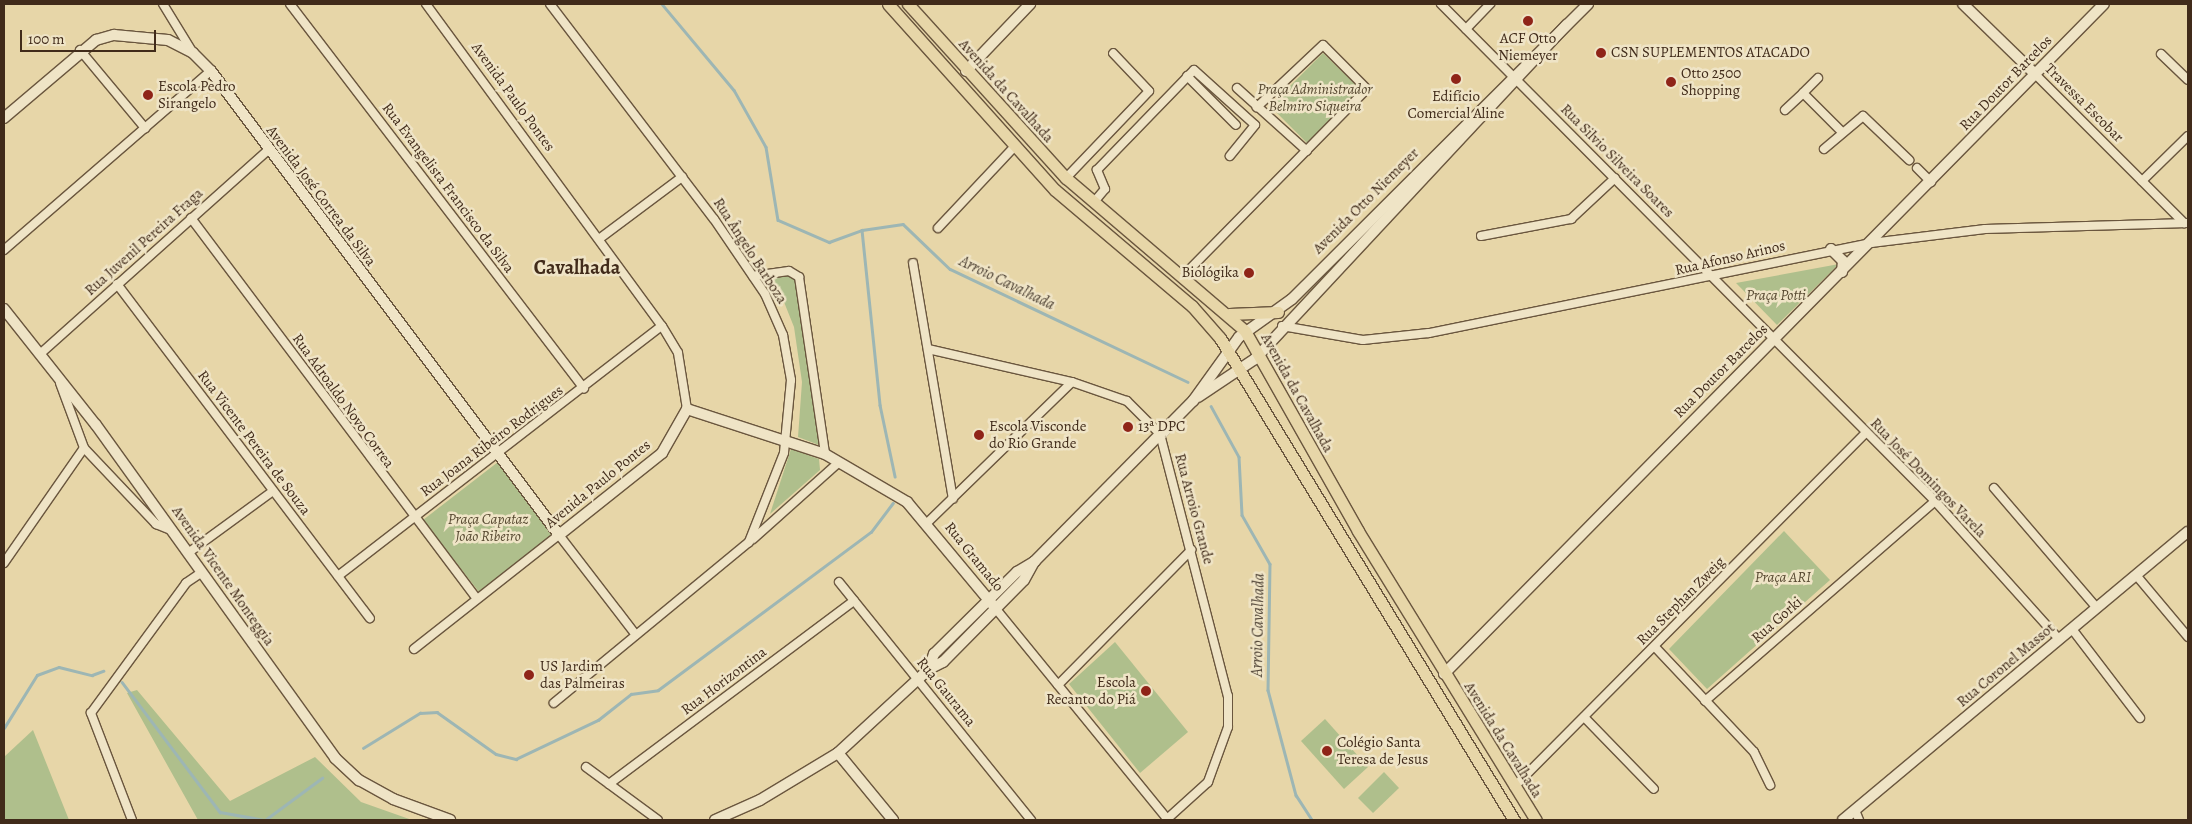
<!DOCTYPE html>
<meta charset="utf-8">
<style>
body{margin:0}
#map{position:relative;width:2192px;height:824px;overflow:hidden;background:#e7d6a8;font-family:Alegreya,serif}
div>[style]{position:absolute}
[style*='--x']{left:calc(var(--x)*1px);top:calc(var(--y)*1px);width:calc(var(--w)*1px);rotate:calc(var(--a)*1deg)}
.green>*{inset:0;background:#afbf8c}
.stream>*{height:2.5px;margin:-1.25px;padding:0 1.25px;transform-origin:1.25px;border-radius:1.25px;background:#9db6b4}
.roads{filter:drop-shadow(1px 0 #6a563e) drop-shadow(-1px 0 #6a563e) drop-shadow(0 1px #6a563e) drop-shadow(0 -1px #6a563e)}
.street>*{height:8px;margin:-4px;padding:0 4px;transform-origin:4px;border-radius:4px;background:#efe4c6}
.secondary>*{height:10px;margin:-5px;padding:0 5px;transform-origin:5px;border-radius:5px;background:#efe4c6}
.primary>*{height:11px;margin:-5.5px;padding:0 5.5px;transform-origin:5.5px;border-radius:5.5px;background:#e7d6a8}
.dots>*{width:14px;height:14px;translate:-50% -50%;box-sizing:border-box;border:2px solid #efe4c6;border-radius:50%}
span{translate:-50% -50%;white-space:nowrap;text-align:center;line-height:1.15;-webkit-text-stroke:5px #efe4c6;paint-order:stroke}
.poi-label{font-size:15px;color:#412b1a}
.left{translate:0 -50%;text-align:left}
.right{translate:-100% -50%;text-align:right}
.street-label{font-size:15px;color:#412b1a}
.park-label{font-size:15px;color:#574931;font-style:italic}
.water-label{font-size:16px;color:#534739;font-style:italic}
.district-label{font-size:20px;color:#412b1a;font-weight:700}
.frame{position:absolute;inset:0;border:5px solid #412b1a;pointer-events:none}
.scale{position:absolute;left:20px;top:30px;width:136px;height:22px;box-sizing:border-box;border:2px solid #412b1a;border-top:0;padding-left:6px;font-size:15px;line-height:18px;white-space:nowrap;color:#412b1a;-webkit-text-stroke:4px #efe4c6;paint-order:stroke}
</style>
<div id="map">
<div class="green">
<i style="clip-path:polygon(1323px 53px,1361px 90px,1307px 143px,1270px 106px)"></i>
<i style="clip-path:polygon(1839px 264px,1777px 325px,1736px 283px)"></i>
<i style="clip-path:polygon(786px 275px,795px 279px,798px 287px,819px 445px,798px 437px,802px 382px,794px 327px,784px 302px,767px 279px)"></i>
<i style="clip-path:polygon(791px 449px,819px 459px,820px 470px,770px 514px)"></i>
<i style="clip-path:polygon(498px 462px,554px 534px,479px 592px,423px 520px)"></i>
<i style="clip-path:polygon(1784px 531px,1830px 580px,1707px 689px,1669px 649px)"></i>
<i style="clip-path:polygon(1115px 642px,1188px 732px,1140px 773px,1069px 684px)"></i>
<i style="clip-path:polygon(137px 690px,230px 801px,315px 757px,361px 802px,412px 820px,198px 820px,127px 693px)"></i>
<i style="clip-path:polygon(1325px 719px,1368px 767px,1344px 789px,1301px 741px)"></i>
<i style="clip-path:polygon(33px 730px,69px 820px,4px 820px,4px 757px)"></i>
<i style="clip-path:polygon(1384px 772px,1399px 788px,1373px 813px,1358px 798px)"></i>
</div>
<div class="stream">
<i style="--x:662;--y:4;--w:112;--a:50.1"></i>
<i style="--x:734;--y:90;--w:65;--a:60.7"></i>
<i style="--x:766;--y:147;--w:74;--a:80.7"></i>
<i style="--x:778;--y:220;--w:56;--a:23.3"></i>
<i style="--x:829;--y:242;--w:35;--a:-20"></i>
<i style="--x:862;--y:230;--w:41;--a:-8.3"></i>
<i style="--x:903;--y:224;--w:65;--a:43.8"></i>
<i style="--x:950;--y:269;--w:263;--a:25.4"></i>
<i style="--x:862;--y:230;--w:176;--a:84.1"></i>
<i style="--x:880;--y:405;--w:73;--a:78.1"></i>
<i style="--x:1211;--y:406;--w:58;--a:61.2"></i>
<i style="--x:1239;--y:457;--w:58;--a:87"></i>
<i style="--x:1242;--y:515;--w:56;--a:60.3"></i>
<i style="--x:1270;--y:564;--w:126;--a:90.9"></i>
<i style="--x:1268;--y:690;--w:109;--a:75.1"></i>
<i style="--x:1296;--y:795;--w:30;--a:57"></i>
<i style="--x:122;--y:682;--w:163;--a:53"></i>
<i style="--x:220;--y:812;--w:46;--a:10.1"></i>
<i style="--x:265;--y:820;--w:71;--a:-36.4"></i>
<i style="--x:4;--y:728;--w:62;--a:-58.1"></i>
<i style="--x:37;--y:675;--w:23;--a:-20"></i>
<i style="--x:59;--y:667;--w:34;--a:14"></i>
<i style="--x:92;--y:675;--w:12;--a:-20"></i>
<i style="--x:363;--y:748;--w:67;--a:-31.6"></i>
<i style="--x:420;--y:713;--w:17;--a:-3"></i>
<i style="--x:437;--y:712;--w:72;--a:35.4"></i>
<i style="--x:496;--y:754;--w:21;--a:14"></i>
<i style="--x:516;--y:759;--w:91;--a:-25.4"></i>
<i style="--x:598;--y:720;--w:42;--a:-38.2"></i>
<i style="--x:631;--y:694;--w:27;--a:-8"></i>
<i style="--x:658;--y:690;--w:265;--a:-36.6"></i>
<i style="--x:871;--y:532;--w:36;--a:-53"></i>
</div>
<div class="roads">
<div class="street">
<i style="--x:163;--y:4;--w:57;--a:58.5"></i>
<i style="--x:290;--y:4;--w:484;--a:52.6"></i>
<i style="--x:426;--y:4;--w:399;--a:53.8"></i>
<i style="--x:662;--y:326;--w:31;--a:59"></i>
<i style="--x:678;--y:353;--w:57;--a:80.9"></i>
<i style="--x:550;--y:4;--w:270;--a:52.7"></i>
<i style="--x:714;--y:219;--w:91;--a:55.8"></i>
<i style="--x:765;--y:294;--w:45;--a:66.3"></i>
<i style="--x:783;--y:335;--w:46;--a:79.9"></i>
<i style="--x:791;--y:380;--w:73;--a:95.5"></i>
<i style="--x:784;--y:453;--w:96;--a:111.5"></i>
<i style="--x:749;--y:542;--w:253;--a:140.5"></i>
<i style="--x:1441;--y:4;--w:701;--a:45.17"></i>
<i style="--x:1935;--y:501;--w:186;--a:48.1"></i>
<i style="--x:1466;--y:29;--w:35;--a:-46"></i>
<i style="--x:80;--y:50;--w:102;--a:50.2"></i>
<i style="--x:2161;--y:54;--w:37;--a:44"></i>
<i style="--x:2035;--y:74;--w:211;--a:45"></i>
<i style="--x:1187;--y:76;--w:69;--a:45"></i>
<i style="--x:1818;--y:78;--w:21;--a:135"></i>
<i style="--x:1803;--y:93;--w:55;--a:45"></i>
<i style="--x:1237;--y:88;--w:94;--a:42"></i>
<i style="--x:1785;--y:110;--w:25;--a:-43"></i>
<i style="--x:1824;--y:149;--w:51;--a:-40.2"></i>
<i style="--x:1863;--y:116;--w:64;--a:43.7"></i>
<i style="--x:1917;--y:168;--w:20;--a:45"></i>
<i style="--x:1066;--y:178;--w:120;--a:-46.3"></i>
<i style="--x:1149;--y:91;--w:52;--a:-133.5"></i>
<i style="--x:2142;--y:181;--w:64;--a:-44.4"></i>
<i style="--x:1094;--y:202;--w:17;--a:-50"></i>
<i style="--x:1105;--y:189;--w:21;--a:-113"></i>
<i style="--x:1097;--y:170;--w:139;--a:-45.9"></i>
<i style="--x:1194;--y:70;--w:82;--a:42"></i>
<i style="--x:1255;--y:125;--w:40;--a:129"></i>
<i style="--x:191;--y:218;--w:475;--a:53.1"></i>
<i style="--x:938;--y:228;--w:111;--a:-46.8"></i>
<i style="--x:1481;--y:236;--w:92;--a:-10.7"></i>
<i style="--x:1571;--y:219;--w:60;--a:-43"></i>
<i style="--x:599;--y:239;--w:104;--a:-36.8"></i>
<i style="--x:4;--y:250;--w:274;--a:-40.9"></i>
<i style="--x:913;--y:263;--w:239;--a:80.4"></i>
<i style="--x:753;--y:276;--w:36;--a:-8"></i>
<i style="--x:789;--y:271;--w:12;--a:31"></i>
<i style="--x:799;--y:277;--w:179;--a:81.6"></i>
<i style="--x:1183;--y:276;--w:262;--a:-45.5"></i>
<i style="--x:1367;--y:89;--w:62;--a:-135"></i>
<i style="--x:1323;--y:45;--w:91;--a:136.8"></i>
<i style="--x:117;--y:284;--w:419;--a:52.9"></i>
<i style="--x:1282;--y:326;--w:82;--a:9.8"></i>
<i style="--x:1363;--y:340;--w:66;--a:-6.1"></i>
<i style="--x:1429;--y:333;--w:451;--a:-11.5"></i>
<i style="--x:1871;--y:243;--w:115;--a:-7"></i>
<i style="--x:1985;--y:229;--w:203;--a:-1.7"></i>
<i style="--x:928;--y:349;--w:148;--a:12.9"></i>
<i style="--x:1072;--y:382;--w:58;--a:19.1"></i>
<i style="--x:1127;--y:401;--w:47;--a:45"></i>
<i style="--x:1160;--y:434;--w:271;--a:75.5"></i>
<i style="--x:1228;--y:696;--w:31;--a:90"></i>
<i style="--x:1228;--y:727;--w:59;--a:110"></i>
<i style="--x:1208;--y:782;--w:57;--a:137.9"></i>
<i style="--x:40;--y:354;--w:305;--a:-41.8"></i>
<i style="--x:60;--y:383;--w:69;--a:69.7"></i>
<i style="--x:84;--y:448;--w:105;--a:46.5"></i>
<i style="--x:156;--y:524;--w:16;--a:22"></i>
<i style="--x:1994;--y:488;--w:158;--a:49.4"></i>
<i style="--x:927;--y:523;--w:202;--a:-44.2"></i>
<i style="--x:753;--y:539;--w:115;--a:-41.8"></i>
<i style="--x:188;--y:553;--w:105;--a:-36.1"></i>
<i style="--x:4;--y:563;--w:140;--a:-55.2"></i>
<i style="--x:2136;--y:575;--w:81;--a:50"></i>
<i style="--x:338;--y:576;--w:409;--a:-37.7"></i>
<i style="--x:839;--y:582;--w:306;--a:51.1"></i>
<i style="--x:996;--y:609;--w:271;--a:50.8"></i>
<i style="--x:2072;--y:629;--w:112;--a:52.6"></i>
<i style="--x:1655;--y:647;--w:144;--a:46.7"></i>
<i style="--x:1754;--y:752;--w:37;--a:64"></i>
<i style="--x:414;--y:649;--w:184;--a:-38.2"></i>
<i style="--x:559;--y:535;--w:126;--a:52.4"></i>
<i style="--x:1058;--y:685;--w:190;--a:-45.4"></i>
<i style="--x:1705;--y:701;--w:305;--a:-41"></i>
<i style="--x:1584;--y:717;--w:100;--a:45.8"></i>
<i style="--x:586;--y:767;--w:89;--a:36.4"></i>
<i style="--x:609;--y:784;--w:306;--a:-36.8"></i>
<i style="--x:1514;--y:787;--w:500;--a:-45.2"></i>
<i style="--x:1855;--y:810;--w:11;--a:68"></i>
<i style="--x:132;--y:820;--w:115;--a:-111"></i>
<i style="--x:91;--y:713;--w:161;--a:-53.8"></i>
<i style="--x:186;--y:583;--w:18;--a:-34"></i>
</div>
<div class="secondary">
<i style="--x:1963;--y:4;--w:100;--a:44.2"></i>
<i style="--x:966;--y:71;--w:93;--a:-46.3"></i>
<i style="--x:4;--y:118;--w:121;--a:-40.3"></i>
<i style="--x:96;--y:40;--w:19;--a:-16"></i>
<i style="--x:114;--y:35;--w:54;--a:5.3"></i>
<i style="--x:168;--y:40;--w:28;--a:27"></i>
<i style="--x:193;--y:53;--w:25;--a:45"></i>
<i style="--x:211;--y:71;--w:580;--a:53.13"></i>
<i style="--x:559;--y:535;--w:132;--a:-38.5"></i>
<i style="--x:662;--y:453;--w:51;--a:-60.4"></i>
<i style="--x:687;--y:409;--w:145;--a:18.1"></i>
<i style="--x:825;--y:454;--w:95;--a:30.3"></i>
<i style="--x:907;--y:502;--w:139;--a:50.2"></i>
<i style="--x:1831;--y:249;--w:17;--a:45"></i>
<i style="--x:1843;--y:261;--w:11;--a:95"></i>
<i style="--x:4;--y:309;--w:148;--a:51.6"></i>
<i style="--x:96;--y:425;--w:410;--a:54.3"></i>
<i style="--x:335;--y:758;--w:33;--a:43"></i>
<i style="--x:359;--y:780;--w:39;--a:29"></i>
<i style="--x:393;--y:799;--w:61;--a:20.2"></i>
<i style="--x:1198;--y:397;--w:69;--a:-33.7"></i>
<i style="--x:1255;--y:359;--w:457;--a:-47"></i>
<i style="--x:929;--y:669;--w:16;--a:-72"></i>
<i style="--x:934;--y:654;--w:117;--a:-44.7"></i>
<i style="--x:1017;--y:572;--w:21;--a:-31"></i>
<i style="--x:1035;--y:561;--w:225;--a:-45.4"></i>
<i style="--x:1193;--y:401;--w:79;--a:-54.3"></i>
<i style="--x:1239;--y:337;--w:65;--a:-35.6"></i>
<i style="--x:1292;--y:299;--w:418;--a:-44.9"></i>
<i style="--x:1444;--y:674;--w:940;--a:-45.43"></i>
<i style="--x:838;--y:753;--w:87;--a:50.6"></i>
<i style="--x:715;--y:820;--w:49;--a:-24"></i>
<i style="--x:760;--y:800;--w:91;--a:-31.1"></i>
<i style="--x:838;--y:753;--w:124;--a:-42.7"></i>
<i style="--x:929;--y:669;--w:16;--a:-27"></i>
<i style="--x:943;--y:662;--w:115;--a:-45.4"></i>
<i style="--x:1024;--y:580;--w:21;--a:-61"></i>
<i style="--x:1843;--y:820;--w:449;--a:-39.9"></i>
</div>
<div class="primary">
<i style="--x:888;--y:4;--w:250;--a:48.1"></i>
<i style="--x:1055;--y:190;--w:180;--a:40.3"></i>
<i style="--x:1192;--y:306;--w:43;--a:48.8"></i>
<i style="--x:1220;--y:338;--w:565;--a:58.62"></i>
<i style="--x:908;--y:4;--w:235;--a:47.8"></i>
<i style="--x:1066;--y:178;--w:235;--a:40.5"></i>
<i style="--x:1245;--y:331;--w:230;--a:60.5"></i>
<i style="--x:1358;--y:531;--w:339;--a:58.4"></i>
<i style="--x:1229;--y:314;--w:49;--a:-2.3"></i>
</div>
</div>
<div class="dots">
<i style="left:1528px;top:21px;background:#8f2418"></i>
<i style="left:1601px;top:53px;background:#8f2418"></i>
<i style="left:1456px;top:79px;background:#8f2418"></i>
<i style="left:1671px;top:82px;background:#8f2418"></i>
<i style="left:148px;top:95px;background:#8f2418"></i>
<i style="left:1249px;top:273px;background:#8f2418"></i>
<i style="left:1128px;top:427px;background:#8f2418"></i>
<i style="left:979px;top:435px;background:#8f2418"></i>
<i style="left:529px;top:675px;background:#8f2418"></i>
<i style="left:1146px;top:691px;background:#8f2418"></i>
<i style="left:1327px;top:751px;background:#8f2418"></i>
</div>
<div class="poi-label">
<span style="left:1528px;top:47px">ACF Otto<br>Niemeyer</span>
<span class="left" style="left:1611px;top:53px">CSN SUPLEMENTOS ATACADO</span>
<span class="left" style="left:1681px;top:82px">Otto 2500<br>Shopping</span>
<span class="left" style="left:158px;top:95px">Escola Pedro<br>Sirangelo</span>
<span style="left:1456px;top:105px">Edifício<br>Comercial Aline</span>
<span class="right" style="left:1239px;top:273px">Biológika</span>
<span class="left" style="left:989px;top:435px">Escola Visconde<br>do Rio Grande</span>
<span class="left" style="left:1138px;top:427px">13ª DPC</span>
<span class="left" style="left:540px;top:675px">US Jardim<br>das Palmeiras</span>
<span class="right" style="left:1136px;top:691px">Escola<br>Recanto do Piá</span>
<span class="left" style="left:1337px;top:751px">Colégio Santa<br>Teresa de Jesus</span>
</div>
<div class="street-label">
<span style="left:2006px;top:83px;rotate:-46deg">Rua Doutor Barcelos</span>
<span style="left:1006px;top:91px;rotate:48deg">Avenida da Cavalhada</span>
<span style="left:513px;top:97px;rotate:54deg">Avenida Paulo Pontes</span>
<span style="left:2084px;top:103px;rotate:45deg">Travessa Escobar</span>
<span style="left:1617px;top:161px;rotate:45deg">Rua Silvio Silveira Soares</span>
<span style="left:448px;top:188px;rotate:53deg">Rua Evangelista Francisco da Silva</span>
<span style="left:321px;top:196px;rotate:53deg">Avenida José Correa da Silva</span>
<span style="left:1366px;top:201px;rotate:-45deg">Avenida Otto Niemeyer</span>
<span style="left:144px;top:242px;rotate:-42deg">Rua Juvenil Pereira Fraga</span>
<span style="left:750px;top:251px;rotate:57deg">Rua Ângelo Barboza</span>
<span style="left:1730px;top:258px;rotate:-13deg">Rua Afonso Arinos</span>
<span style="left:1721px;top:371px;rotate:-45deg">Rua Doutor Barcelos</span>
<span style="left:1297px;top:393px;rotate:61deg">Avenida da Cavalhada</span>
<span style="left:343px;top:401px;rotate:54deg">Rua Adroaldo Novo Correa</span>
<span style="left:492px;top:441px;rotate:-37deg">Rua Joana Ribeiro Rodrigues</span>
<span style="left:254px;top:443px;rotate:53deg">Rua Vicente Pereira de Souza</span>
<span style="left:1928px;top:478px;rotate:46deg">Rua José Domingos Varela</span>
<span style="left:598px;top:484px;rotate:-39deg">Avenida Paulo Pontes</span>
<span style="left:1194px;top:509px;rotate:75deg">Rua Arroio Grande</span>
<span style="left:974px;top:557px;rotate:51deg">Rua Gramado</span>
<span style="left:223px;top:576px;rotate:55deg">Avenida Vicente Monteggia</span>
<span style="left:1681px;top:601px;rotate:-45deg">Rua Stephan Zweig</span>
<span style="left:1777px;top:620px;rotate:-41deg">Rua Gorki</span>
<span style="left:2006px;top:665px;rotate:-40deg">Rua Coronel Massot</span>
<span style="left:724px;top:681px;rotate:-37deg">Rua Horizontina</span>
<span style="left:946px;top:692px;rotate:51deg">Rua Gaurama</span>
<span style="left:1503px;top:740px;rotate:58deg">Avenida da Cavalhada</span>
</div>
<div class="park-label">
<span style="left:1315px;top:98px">Praça Administrador<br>Belmiro Siqueira</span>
<span style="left:1776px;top:296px">Praça Potti</span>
<span style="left:488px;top:528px">Praça Capataz<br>João Ribeiro</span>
<span style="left:1783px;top:578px">Praça ARI</span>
</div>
<div class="water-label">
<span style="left:1007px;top:283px;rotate:26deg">Arroio Cavalhada</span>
<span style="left:1258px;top:625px;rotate:-89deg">Arroio Cavalhada</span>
</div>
<div class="district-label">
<span style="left:577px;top:267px">Cavalhada</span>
</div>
<div class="frame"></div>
<div class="scale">100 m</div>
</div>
